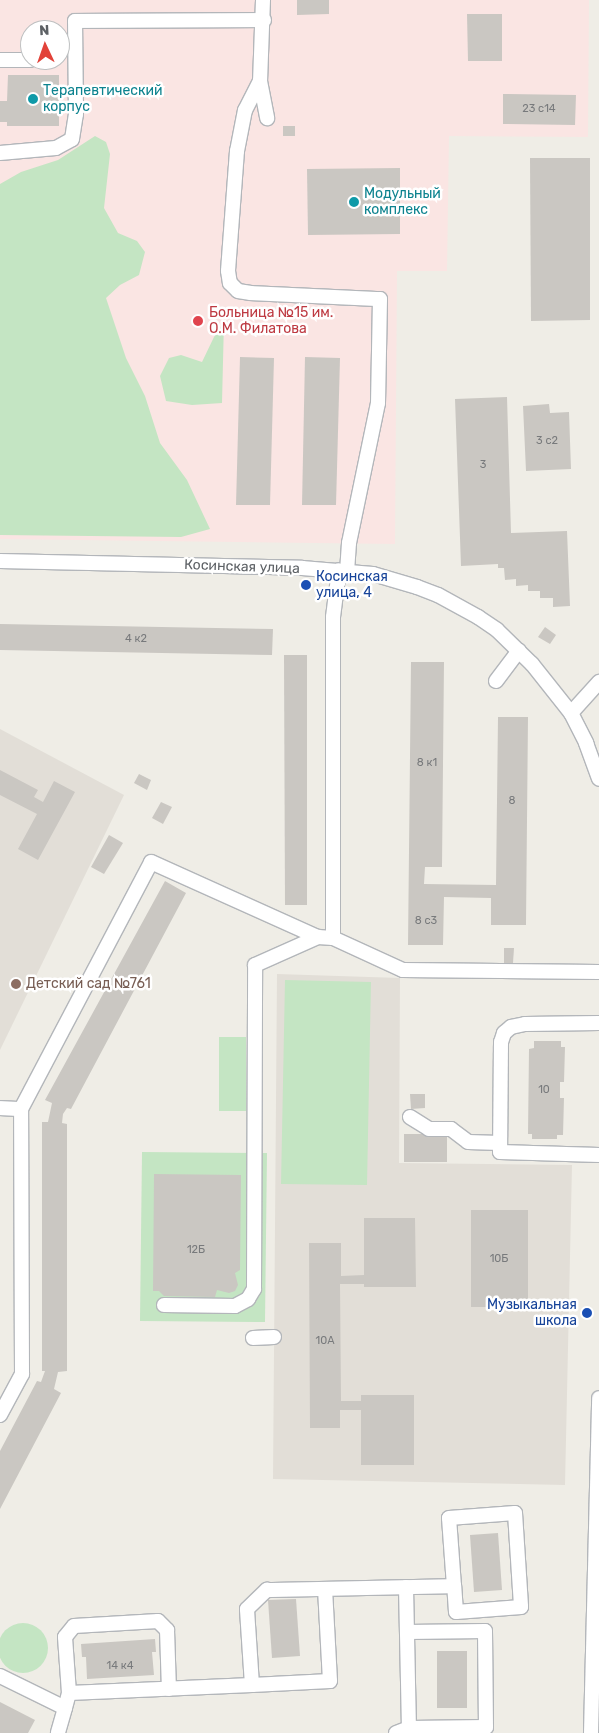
<!DOCTYPE html>
<meta charset="utf-8">
<style>
body{margin:0}
#map{position:relative;width:599px;height:1733px;overflow:hidden;background:#efede6;font-family:Rubik,sans-serif}
div>[style]{position:absolute}
[style*='--x']{left:calc(var(--x)*1px);top:calc(var(--y)*1px);width:calc(var(--w)*1px);rotate:calc(var(--a)*1deg)}
.education>*{inset:0;background:#e2ded7}
.medical>*{inset:0;background:#fae5e3}
.green>*{inset:0;background:#c4e5c3}
.round{border-radius:50%}
.building>*{inset:0;background:#cac7c2}
.roads{filter:drop-shadow(1px 0 #b3b6ba) drop-shadow(-1px 0 #b3b6ba) drop-shadow(0 1px #b3b6ba) drop-shadow(0 -1px #b3b6ba)}
.minor>*{height:14px;margin:-7px;padding:0 7px;transform-origin:7px;border-radius:7px;background:#fff}
.dots>*{width:14px;height:14px;translate:-50% -50%;box-sizing:border-box;border:2px solid #fff;border-radius:50%}
span{translate:-50% -50%;white-space:nowrap;text-align:center;line-height:1.15;-webkit-text-stroke:5px #fff;paint-order:stroke}
.number-label{font-size:11px;color:#787a7c}
.number-label span{-webkit-text-stroke-width:0}
.culture-label{font-size:14px;color:#0d838f}
.left{translate:0 -50%;text-align:left}
.health-label{font-size:14px;color:#be3a42}
.street-label{font-size:14px;color:#5d6165}
.transit-label{font-size:14px;color:#164399}
.right{translate:-100% -50%;text-align:right}
.education-label{font-size:14px;color:#785e54}
.north{position:absolute;left:20px;top:20px;width:50px;height:50px;box-sizing:border-box;background:#fff;border:1px solid #bec0c1;border-radius:50%;rotate:357deg;font-size:14px;font-weight:700;line-height:20px;text-align:center;color:#5d6165}
.north::after{content:'';display:block;margin:auto;width:18px;height:22px;background:#e24239;clip-path:polygon(50% 0,100% 100%,50% 72%,0 100%)}
</style>
<div id="map">
<div class="education">
<i style="clip-path:polygon(0 729px,124px 795px,0 1050px)"></i>
<i style="clip-path:polygon(277px 974px,400px 978px,399px 1163px,572px 1165px,565px 1485px,273px 1479px)"></i>
</div>
<div class="medical">
<i style="clip-path:polygon(evenodd,0 0,589px 0,588px 137px,449px 136px,447px 271px,397px 271px,395px 544px,0 539px,0 0,30px 30px,60px 30px,60px 60px,30px 60px,30px 30px)"></i>
</div>
<div class="green">
<i style="clip-path:polygon(95px 136px,106px 142px,110px 154px,104px 208px,118px 233px,137px 241px,145px 252px,139px 275px,120px 285px,106px 298px,126px 358px,145px 396px,160px 443px,187px 480px,210px 529px,181px 537px,0 535px,0 184px,21px 172px,58px 160px)"></i>
<i style="clip-path:polygon(224px 321px,222px 403px,192px 405px,166px 401px,160px 376px,169px 358px,181px 355px,202px 362px,214px 337px)"></i>
<i style="clip-path:polygon(285px 980px,371px 982px,367px 1185px,281px 1184px)"></i>
<i style="clip-path:polygon(219px 1037px,246px 1037px,246px 1111px,219px 1111px)"></i>
<i style="clip-path:polygon(142px 1152px,267px 1153px,265px 1322px,140px 1321px)"></i>
<i class="round" style="left:-2px;top:1623px;width:50px;height:50px"></i>
</div>
<div class="building">
<i style="clip-path:polygon(297px 0,329px 0,329px 14px,297px 15px)"></i>
<i style="clip-path:polygon(467px 14px,502px 14px,502px 61px,468px 61px)"></i>
<i style="clip-path:polygon(8px 75px,59px 75px,59px 126px,7px 126px,7px 122px,0 122px,0 101px,7px 101px)"></i>
<i style="clip-path:polygon(503px 94px,576px 95px,575px 125px,503px 124px)"></i>
<i style="clip-path:polygon(283px 126px,295px 126px,295px 136px,283px 136px)"></i>
<i style="clip-path:polygon(530px 158px,590px 158px,590px 320px,531px 321px)"></i>
<i style="clip-path:polygon(400px 168px,400px 234px,308px 235px,307px 169px)"></i>
<i style="clip-path:polygon(240px 357px,274px 358px,270px 505px,236px 505px)"></i>
<i style="clip-path:polygon(305px 357px,340px 358px,336px 505px,302px 505px)"></i>
<i style="clip-path:polygon(507px 397px,511px 533px,567px 531px,570px 606px,553px 607px,553px 598px,540px 598px,540px 591px,528px 591px,528px 585px,516px 586px,516px 579px,505px 580px,504px 568px,498px 568px,498px 564px,461px 566px,455px 399px)"></i>
<i style="clip-path:polygon(549px 404px,550px 413px,569px 412px,571px 469px,526px 471px,523px 406px)"></i>
<i style="clip-path:polygon(0 624px,273px 629px,272px 655px,0 650px)"></i>
<i style="clip-path:polygon(545px 627px,556px 635px,550px 644px,538px 637px)"></i>
<i style="clip-path:polygon(284px 655px,307px 655px,307px 905px,285px 905px)"></i>
<i style="clip-path:polygon(411px 662px,444px 662px,442px 867px,425px 867px,424px 884px,496px 885px,498px 717px,528px 717px,526px 925px,491px 925px,491px 898px,444px 897px,443px 945px,408px 945px)"></i>
<i style="clip-path:polygon(0 770px,38px 790px,34px 797px,43px 802px,54px 781px,75px 792px,38px 860px,18px 849px,37px 814px,0 795px)"></i>
<i style="clip-path:polygon(139px 774px,151px 780px,147px 790px,134px 783px)"></i>
<i style="clip-path:polygon(161px 802px,172px 807px,163px 824px,152px 818px)"></i>
<i style="clip-path:polygon(109px 835px,123px 843px,104px 874px,91px 867px)"></i>
<i style="clip-path:polygon(165px 881px,186px 893px,71px 1109px,67px 1108px,63px 1114px,62px 1123px,67px 1124px,67px 1371px,58px 1372px,54px 1389px,61px 1393px,0 1509px,0 1451px,37px 1381px,41px 1382px,45px 1371px,42px 1371px,42px 1122px,48px 1122px,52px 1103px,45px 1100px)"></i>
<i style="clip-path:polygon(504px 948px,514px 948px,513px 963px,504px 963px)"></i>
<i style="clip-path:polygon(534px 1041px,561px 1041px,561px 1047px,565px 1047px,564px 1082px,560px 1082px,560px 1098px,564px 1098px,563px 1135px,557px 1135px,557px 1139px,532px 1139px,532px 1134px,528px 1134px,529px 1049px,534px 1048px)"></i>
<i style="clip-path:polygon(410px 1094px,425px 1094px,425px 1108px,411px 1109px)"></i>
<i style="clip-path:polygon(404px 1134px,447px 1134px,447px 1162px,404px 1162px)"></i>
<i style="clip-path:polygon(154px 1174px,241px 1175px,240px 1270px,235px 1273px,238px 1285px,235px 1291px,229px 1293px,217px 1290px,215px 1297px,164px 1296px,159px 1291px,153px 1291px)"></i>
<i style="clip-path:polygon(471px 1210px,528px 1210px,528px 1307px,471px 1307px)"></i>
<i style="clip-path:polygon(364px 1218px,415px 1218px,416px 1287px,364px 1287px,364px 1284px,340px 1284px,341px 1401px,361px 1401px,361px 1395px,414px 1395px,414px 1465px,361px 1465px,361px 1410px,340px 1410px,340px 1428px,310px 1428px,309px 1243px,341px 1243px,341px 1276px,364px 1275px)"></i>
<i style="clip-path:polygon(498px 1533px,502px 1590px,474px 1592px,470px 1535px)"></i>
<i style="clip-path:polygon(296px 1599px,300px 1656px,272px 1658px,268px 1600px)"></i>
<i style="clip-path:polygon(155px 1639px,156px 1652px,152px 1652px,154px 1675px,87px 1679px,86px 1657px,82px 1657px,81px 1644px)"></i>
<i style="clip-path:polygon(437px 1651px,467px 1651px,467px 1708px,437px 1708px)"></i>
<i style="clip-path:polygon(0 1702px,35px 1720px,28px 1733px,0 1733px)"></i>
</div>
<div class="roads">
<div class="minor">
<i style="--x:263;--y:0;--w:81;--a:92.1"></i>
<i style="--x:260;--y:81;--w:38;--a:79"></i>
<i style="--x:0;--y:60;--w:30;--a:0"></i>
<i style="--x:260;--y:81;--w:33;--a:117"></i>
<i style="--x:245;--y:110;--w:42;--a:101"></i>
<i style="--x:237;--y:151;--w:120;--a:94.3"></i>
<i style="--x:228;--y:271;--w:12;--a:81"></i>
<i style="--x:230;--y:283;--w:11;--a:45"></i>
<i style="--x:238;--y:291;--w:13;--a:9"></i>
<i style="--x:251;--y:293;--w:129;--a:2.7"></i>
<i style="--x:380;--y:299;--w:104;--a:91.1"></i>
<i style="--x:378;--y:403;--w:143;--a:101.7"></i>
<i style="--x:349;--y:543;--w:28;--a:94"></i>
<i style="--x:0;--y:153;--w:56;--a:-5.1"></i>
<i style="--x:56;--y:148;--w:18;--a:-29"></i>
<i style="--x:72;--y:139;--w:25;--a:-81"></i>
<i style="--x:76;--y:114;--w:93;--a:-90.6"></i>
<i style="--x:75;--y:21;--w:189;--a:-0.3"></i>
<i style="--x:0;--y:561;--w:302;--a:1.3"></i>
<i style="--x:302;--y:568;--w:71;--a:4.8"></i>
<i style="--x:373;--y:574;--w:46;--a:16.5"></i>
<i style="--x:417;--y:587;--w:22;--a:21"></i>
<i style="--x:438;--y:595;--w:46;--a:28.8"></i>
<i style="--x:478;--y:617;--w:23;--a:34"></i>
<i style="--x:497;--y:630;--w:49;--a:44.2"></i>
<i style="--x:532;--y:664;--w:63;--a:51.5"></i>
<i style="--x:571;--y:713;--w:34;--a:63"></i>
<i style="--x:586;--y:743;--w:38;--a:70"></i>
<i style="--x:496;--y:681;--w:38;--a:-53"></i>
<i style="--x:571;--y:713;--w:42;--a:-47.9"></i>
<i style="--x:333;--y:938;--w:321;--a:-90"></i>
<i style="--x:333;--y:617;--w:47;--a:-82.7"></i>
<i style="--x:599;--y:1023;--w:74;--a:179.2"></i>
<i style="--x:525;--y:1024;--w:14;--a:168"></i>
<i style="--x:511;--y:1027;--w:9;--a:139"></i>
<i style="--x:504;--y:1033;--w:9;--a:108"></i>
<i style="--x:501;--y:1042;--w:110;--a:90.5"></i>
<i style="--x:500;--y:1152;--w:99;--a:1.7"></i>
<i style="--x:0;--y:1108;--w:21;--a:3"></i>
<i style="--x:410;--y:1117;--w:22;--a:32"></i>
<i style="--x:429;--y:1129;--w:22;--a:0"></i>
<i style="--x:451;--y:1129;--w:21;--a:37"></i>
<i style="--x:468;--y:1142;--w:32;--a:2"></i>
<i style="--x:164;--y:1305;--w:71;--a:0.8"></i>
<i style="--x:235;--y:1306;--w:15;--a:-28"></i>
<i style="--x:248;--y:1299;--w:12;--a:-59"></i>
<i style="--x:254;--y:1289;--w:324;--a:-89.8"></i>
<i style="--x:255;--y:965;--w:69;--a:-24"></i>
<i style="--x:253;--y:1338;--w:21;--a:-3"></i>
<i style="--x:0;--y:1415;--w:47;--a:-61.8"></i>
<i style="--x:22;--y:1374;--w:265;--a:-90.2"></i>
<i style="--x:21;--y:1109;--w:279;--a:-62.2"></i>
<i style="--x:151;--y:862;--w:183;--a:24.2"></i>
<i style="--x:318;--y:937;--w:15;--a:4"></i>
<i style="--x:333;--y:938;--w:77;--a:24.6"></i>
<i style="--x:403;--y:970;--w:196;--a:0.6"></i>
<i style="--x:406;--y:1587;--w:141;--a:88.8"></i>
<i style="--x:409;--y:1728;--w:6;--a:51"></i>
<i style="--x:0;--y:1676;--w:72;--a:26.2"></i>
<i style="--x:65;--y:1708;--w:26;--a:106"></i>
<i style="--x:252;--y:1685;--w:78;--a:-2.9"></i>
<i style="--x:330;--y:1681;--w:92;--a:-93.1"></i>
<i style="--x:69;--y:1693;--w:56;--a:-94.1"></i>
<i style="--x:65;--y:1637;--w:14;--a:-51"></i>
<i style="--x:74;--y:1626;--w:84;--a:-3.4"></i>
<i style="--x:158;--y:1621;--w:13;--a:45"></i>
<i style="--x:167;--y:1630;--w:59;--a:88.1"></i>
<i style="--x:65;--y:1708;--w:16;--a:-75"></i>
<i style="--x:69;--y:1693;--w:183;--a:-2.5"></i>
<i style="--x:252;--y:1685;--w:76;--a:-93.8"></i>
<i style="--x:247;--y:1609;--w:28;--a:-44"></i>
<i style="--x:267;--y:1590;--w:187;--a:-1.2"></i>
<i style="--x:454;--y:1586;--w:68;--a:-94.2"></i>
<i style="--x:449;--y:1518;--w:66;--a:-4.3"></i>
<i style="--x:515;--y:1513;--w:94;--a:86.3"></i>
<i style="--x:521;--y:1607;--w:65;--a:175.6"></i>
<i style="--x:456;--y:1612;--w:26;--a:-94"></i>
<i style="--x:396;--y:1733;--w:14;--a:-21"></i>
<i style="--x:409;--y:1728;--w:77;--a:-0.7"></i>
<i style="--x:486;--y:1727;--w:96;--a:-90.6"></i>
<i style="--x:485;--y:1631;--w:78;--a:179.3"></i>
<i style="--x:591;--y:1733;--w:335;--a:-88.6"></i>
</div>
</div>
<div class="dots">
<i style="left:33px;top:99px;background:#0f9aa8"></i>
<i style="left:354px;top:202px;background:#0f9aa8"></i>
<i style="left:198px;top:321px;background:#e0444e"></i>
<i style="left:306px;top:585px;background:#1a4fb4"></i>
<i style="left:16px;top:984px;background:#8d6e63"></i>
<i style="left:587px;top:1313px;background:#1a4fb4"></i>
</div>
<div class="number-label">
<span style="left:539px;top:109px">23 с14</span>
<span style="left:547px;top:441px">3 с2</span>
<span style="left:483px;top:465px">3</span>
<span style="left:136px;top:639px">4 к2</span>
<span style="left:427px;top:763px">8 к1</span>
<span style="left:512px;top:801px">8</span>
<span style="left:426px;top:921px">8 с3</span>
<span style="left:544px;top:1090px">10</span>
<span style="left:196px;top:1250px">12Б</span>
<span style="left:499px;top:1259px">10Б</span>
<span style="left:325px;top:1341px">10А</span>
<span style="left:120px;top:1666px">14 к4</span>
</div>
<div class="culture-label">
<span class="left" style="left:43px;top:99px">Терапевтический<br>корпус</span>
<span class="left" style="left:364px;top:202px">Модульный<br>комплекс</span>
</div>
<div class="health-label">
<span class="left" style="left:209px;top:321px">Больница №15 им.<br>О.М. Филатова</span>
</div>
<div class="street-label">
<span style="left:242px;top:567px;rotate:2deg">Косинская улица</span>
</div>
<div class="transit-label">
<span class="left" style="left:316px;top:585px">Косинская<br>улица, 4</span>
<span class="right" style="left:577px;top:1313px">Музыкальная<br>школа</span>
</div>
<div class="education-label">
<span class="left" style="left:26px;top:984px">Детский сад №761</span>
</div>
<div class="north">N</div>
</div>
